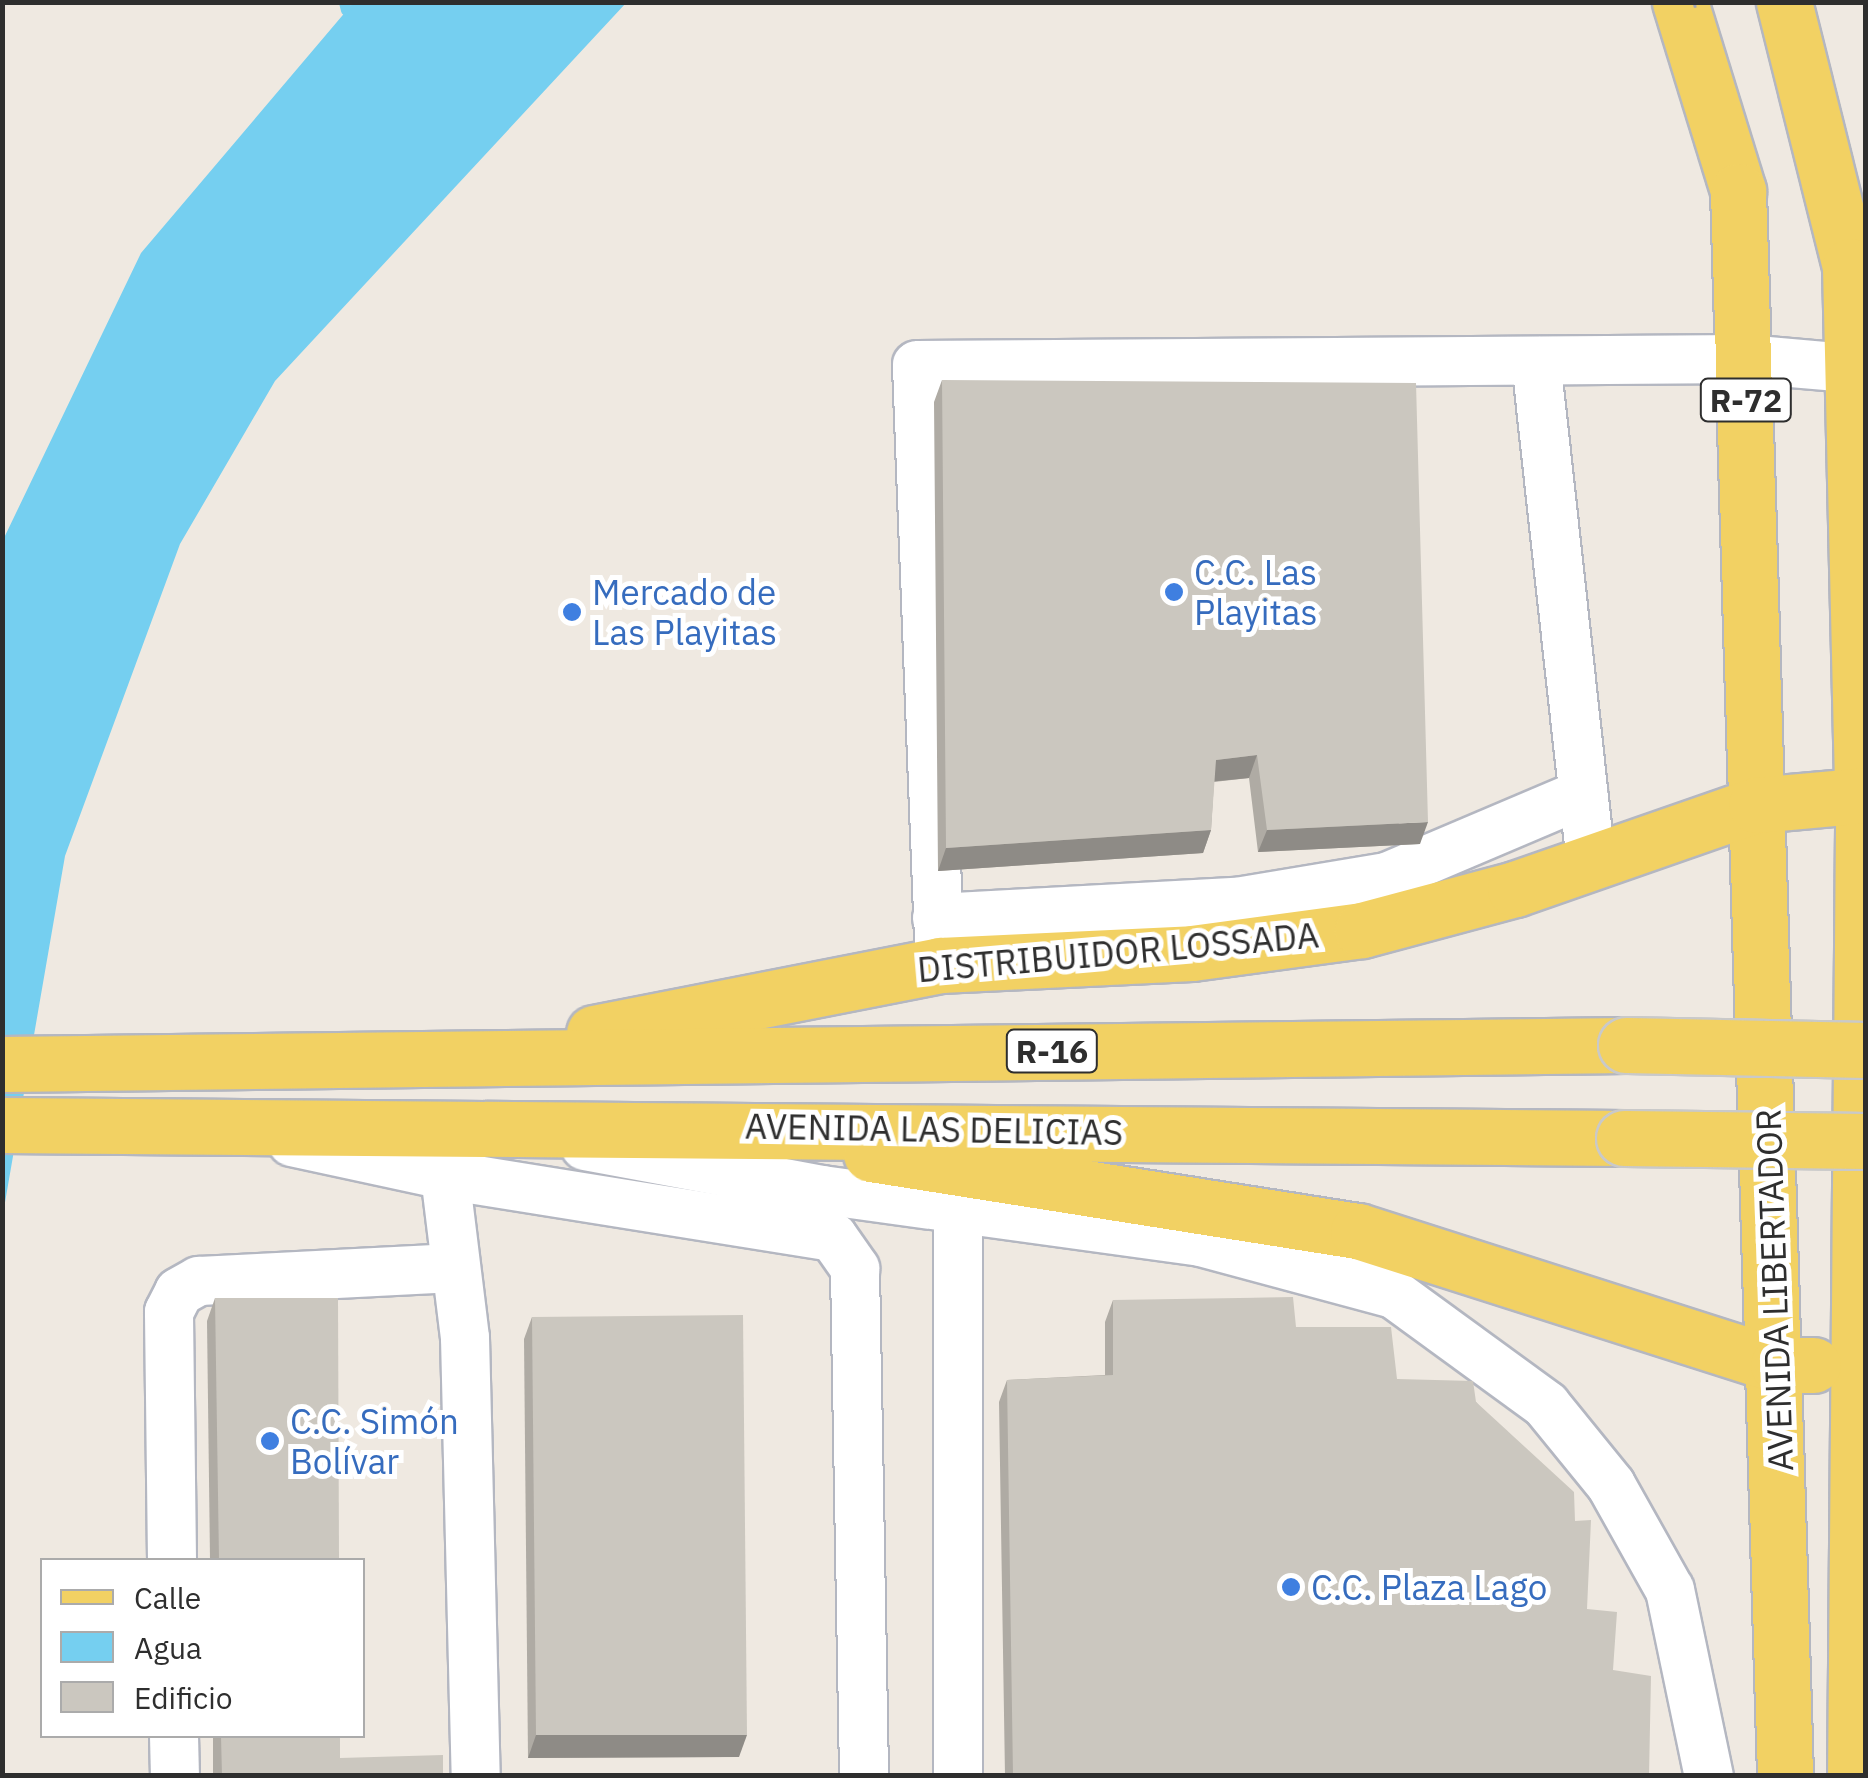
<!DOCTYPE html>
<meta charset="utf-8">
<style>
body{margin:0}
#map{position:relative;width:1868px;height:1778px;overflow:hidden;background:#efe9e1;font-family:"IBM Plex Sans",sans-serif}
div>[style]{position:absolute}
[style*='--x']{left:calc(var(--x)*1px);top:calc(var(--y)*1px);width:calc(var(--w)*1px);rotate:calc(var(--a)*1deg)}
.water>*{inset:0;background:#75cff0}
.stream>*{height:11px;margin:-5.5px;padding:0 5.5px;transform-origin:5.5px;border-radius:5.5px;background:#75cff0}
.roads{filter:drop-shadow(2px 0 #b4b7c1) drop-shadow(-2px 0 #b4b7c1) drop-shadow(0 2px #b4b7c1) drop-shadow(0 -2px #b4b7c1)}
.minor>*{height:48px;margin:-24px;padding:0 24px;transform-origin:24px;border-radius:24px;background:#fff}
.major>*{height:55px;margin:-27.5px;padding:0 27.5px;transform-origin:27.5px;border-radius:27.5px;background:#f2d163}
.tram>*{height:2.5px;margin:-1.25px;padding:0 1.25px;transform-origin:1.25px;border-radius:1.25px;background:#a3a6b8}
.bridges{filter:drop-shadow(2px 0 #c9c9c9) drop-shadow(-2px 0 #c9c9c9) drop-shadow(0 2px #c9c9c9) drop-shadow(0 -2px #c9c9c9)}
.major-bridge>*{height:55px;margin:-27.5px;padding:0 27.5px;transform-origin:27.5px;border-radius:27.5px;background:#f2d163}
.wall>*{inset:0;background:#afaba4}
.shaded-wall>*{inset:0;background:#8e8b86}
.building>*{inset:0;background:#cbc7bf}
.dots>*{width:28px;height:28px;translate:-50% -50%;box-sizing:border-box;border:5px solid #fff;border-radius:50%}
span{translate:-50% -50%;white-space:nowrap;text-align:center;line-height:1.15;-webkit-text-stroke:10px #fff;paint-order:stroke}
.shield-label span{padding:2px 8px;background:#fff;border:2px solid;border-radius:8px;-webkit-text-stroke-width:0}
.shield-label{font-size:32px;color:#2e2e2e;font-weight:700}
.shop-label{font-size:35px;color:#366cbe}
.left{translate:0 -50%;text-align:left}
.street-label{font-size:35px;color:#2e2e2e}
.frame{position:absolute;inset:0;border:5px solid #2e2e2e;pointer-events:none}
.legend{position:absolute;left:40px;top:1558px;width:325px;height:180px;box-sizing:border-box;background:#fff;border:2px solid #ababab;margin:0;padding:12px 18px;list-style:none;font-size:30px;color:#2e2e2e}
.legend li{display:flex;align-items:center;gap:20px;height:50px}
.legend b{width:50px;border:2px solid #ababab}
</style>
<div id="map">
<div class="water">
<i style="clip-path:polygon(353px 3px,626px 3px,275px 381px,180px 544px,65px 856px,3px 1214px,3px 540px,141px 253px)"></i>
</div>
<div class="stream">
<i style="--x:344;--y:2;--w:8;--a:76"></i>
</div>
<div class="roads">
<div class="minor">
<i style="--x:1536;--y:361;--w:504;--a:83.74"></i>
<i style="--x:937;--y:918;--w:300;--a:-3.1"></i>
<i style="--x:1237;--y:902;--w:152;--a:-9.5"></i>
<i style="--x:1387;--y:877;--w:213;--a:-23"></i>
<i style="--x:940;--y:965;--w:600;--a:-92.2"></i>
<i style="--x:917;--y:365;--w:828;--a:-0.42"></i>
<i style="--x:1745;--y:359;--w:102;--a:5"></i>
<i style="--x:292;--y:1142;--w:157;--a:12.2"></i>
<i style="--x:445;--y:1175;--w:164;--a:83"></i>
<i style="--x:465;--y:1338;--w:438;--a:88.6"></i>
<i style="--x:585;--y:1146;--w:241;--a:10.5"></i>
<i style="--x:822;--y:1190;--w:383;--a:7.8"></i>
<i style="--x:1201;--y:1242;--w:200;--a:15.1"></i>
<i style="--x:1394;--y:1294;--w:188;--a:36.1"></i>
<i style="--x:1546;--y:1405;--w:103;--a:50.9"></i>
<i style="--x:1611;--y:1485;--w:120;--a:60.7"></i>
<i style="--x:1670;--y:1590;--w:190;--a:78.2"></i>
<i style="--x:445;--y:1175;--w:393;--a:9.1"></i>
<i style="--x:833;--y:1237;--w:39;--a:55"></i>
<i style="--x:855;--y:1269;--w:507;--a:88.98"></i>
<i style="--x:172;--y:1560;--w:248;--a:-90.7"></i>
<i style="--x:169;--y:1312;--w:22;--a:-63"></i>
<i style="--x:179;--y:1292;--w:23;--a:-29"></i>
<i style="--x:199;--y:1281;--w:256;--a:-2.9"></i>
<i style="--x:174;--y:1736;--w:40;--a:88.6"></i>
<i style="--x:958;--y:1776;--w:570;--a:-90"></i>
</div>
<div class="major">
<i style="--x:1680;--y:2;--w:198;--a:72.9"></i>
<i style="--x:1738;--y:191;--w:1586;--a:88.3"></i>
<i style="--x:1784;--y:2;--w:272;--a:76"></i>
<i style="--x:1850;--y:266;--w:562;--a:88.67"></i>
<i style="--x:1863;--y:828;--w:948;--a:90.48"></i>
<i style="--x:594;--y:1033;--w:353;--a:-11.1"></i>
<i style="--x:940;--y:965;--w:252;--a:-2.7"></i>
<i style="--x:1192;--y:953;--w:172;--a:-7.7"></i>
<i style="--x:1362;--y:930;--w:158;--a:-15"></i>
<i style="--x:1515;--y:889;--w:255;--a:-19.2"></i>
<i style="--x:1756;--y:805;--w:110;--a:-5.2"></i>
<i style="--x:2;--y:1064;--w:1624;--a:-0.67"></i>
<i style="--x:2;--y:1125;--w:1622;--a:0.46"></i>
<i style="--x:871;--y:1154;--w:493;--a:9"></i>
<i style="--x:1358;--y:1231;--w:441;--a:17.7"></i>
<i style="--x:1778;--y:1365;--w:35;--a:0"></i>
</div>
</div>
<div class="tram">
<i style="--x:1694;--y:2;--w:4;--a:76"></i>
</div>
<div class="bridges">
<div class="major-bridge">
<i style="--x:1626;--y:1045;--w:240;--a:1.2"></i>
<i style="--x:1624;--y:1138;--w:242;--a:0.7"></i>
</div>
</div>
<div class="wall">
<i style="clip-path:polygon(942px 380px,1420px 844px,1258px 852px,1249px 778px,1214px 782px,1211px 830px,1203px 853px,938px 871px,934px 402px)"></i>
<i style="clip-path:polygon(215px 1298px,339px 1560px,210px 1560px,207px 1321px)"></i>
<i style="clip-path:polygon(1113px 1300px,1296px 1327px,1397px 1379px,1476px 1402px,1575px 1521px,1587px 1609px,1613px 1670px,1649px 1776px,1005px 1776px,999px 1402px,1007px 1380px,1105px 1375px,1105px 1322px)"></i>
<i style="clip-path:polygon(532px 1317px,739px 1757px,528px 1758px,524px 1339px)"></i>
<i style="clip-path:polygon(213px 1736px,340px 1736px,340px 1758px,443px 1776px,213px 1776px)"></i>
</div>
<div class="shaded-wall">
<i style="clip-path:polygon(1257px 755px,1249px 778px,1208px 782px,1216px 760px)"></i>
<i style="clip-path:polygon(1428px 822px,1420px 844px,1258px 852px,1267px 830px)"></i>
<i style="clip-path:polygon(1211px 830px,1203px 853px,938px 871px,946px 848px)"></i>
<i style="clip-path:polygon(536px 1735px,747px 1735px,739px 1757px,528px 1758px)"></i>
</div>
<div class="building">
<i style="clip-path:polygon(942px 380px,1416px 383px,1428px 822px,1267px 830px,1257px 755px,1216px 760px,1211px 830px,946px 848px)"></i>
<i style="clip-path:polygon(1293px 1297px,1296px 1327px,1391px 1327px,1397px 1379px,1473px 1381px,1476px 1402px,1574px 1492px,1575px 1521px,1591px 1520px,1587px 1609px,1617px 1612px,1613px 1670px,1651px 1676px,1649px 1776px,1013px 1776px,1007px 1380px,1113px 1375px,1113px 1300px)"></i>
<i style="clip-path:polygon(215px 1298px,338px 1298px,339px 1560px,219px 1560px)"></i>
<i style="clip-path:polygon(743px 1315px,747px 1735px,536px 1735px,532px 1317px)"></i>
<i style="clip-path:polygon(221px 1736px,340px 1736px,340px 1758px,443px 1755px,443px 1776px,222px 1776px)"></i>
</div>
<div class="dots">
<i style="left:1174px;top:592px;background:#3f7fe0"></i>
<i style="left:572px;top:612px;background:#3f7fe0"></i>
<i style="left:270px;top:1441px;background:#3f7fe0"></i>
<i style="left:1291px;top:1587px;background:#3f7fe0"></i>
</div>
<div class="shield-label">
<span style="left:1746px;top:400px">R-72</span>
<span style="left:1052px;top:1051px">R-16</span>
</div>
<div class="shop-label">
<span class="left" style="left:1194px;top:592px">C.C. Las<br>Playitas</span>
<span class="left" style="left:592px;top:612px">Mercado de<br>Las Playitas</span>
<span class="left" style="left:290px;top:1441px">C.C. Simón<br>Bolívar</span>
<span class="left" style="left:1311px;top:1587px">C.C. Plaza Lago</span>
</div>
<div class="street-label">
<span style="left:1118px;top:952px;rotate:-5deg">DISTRIBUIDOR LOSSADA</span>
<span style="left:934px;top:1129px;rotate:1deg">AVENIDA LAS DELICIAS</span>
<span style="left:1774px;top:1290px;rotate:-92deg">AVENIDA LIBERTADOR</span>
</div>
<div class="frame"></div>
<ul class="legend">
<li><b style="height:12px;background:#f2d163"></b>Calle</li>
<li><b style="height:28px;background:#75cff0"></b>Agua</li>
<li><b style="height:28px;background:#cbc7bf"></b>Edificio</li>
</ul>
</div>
